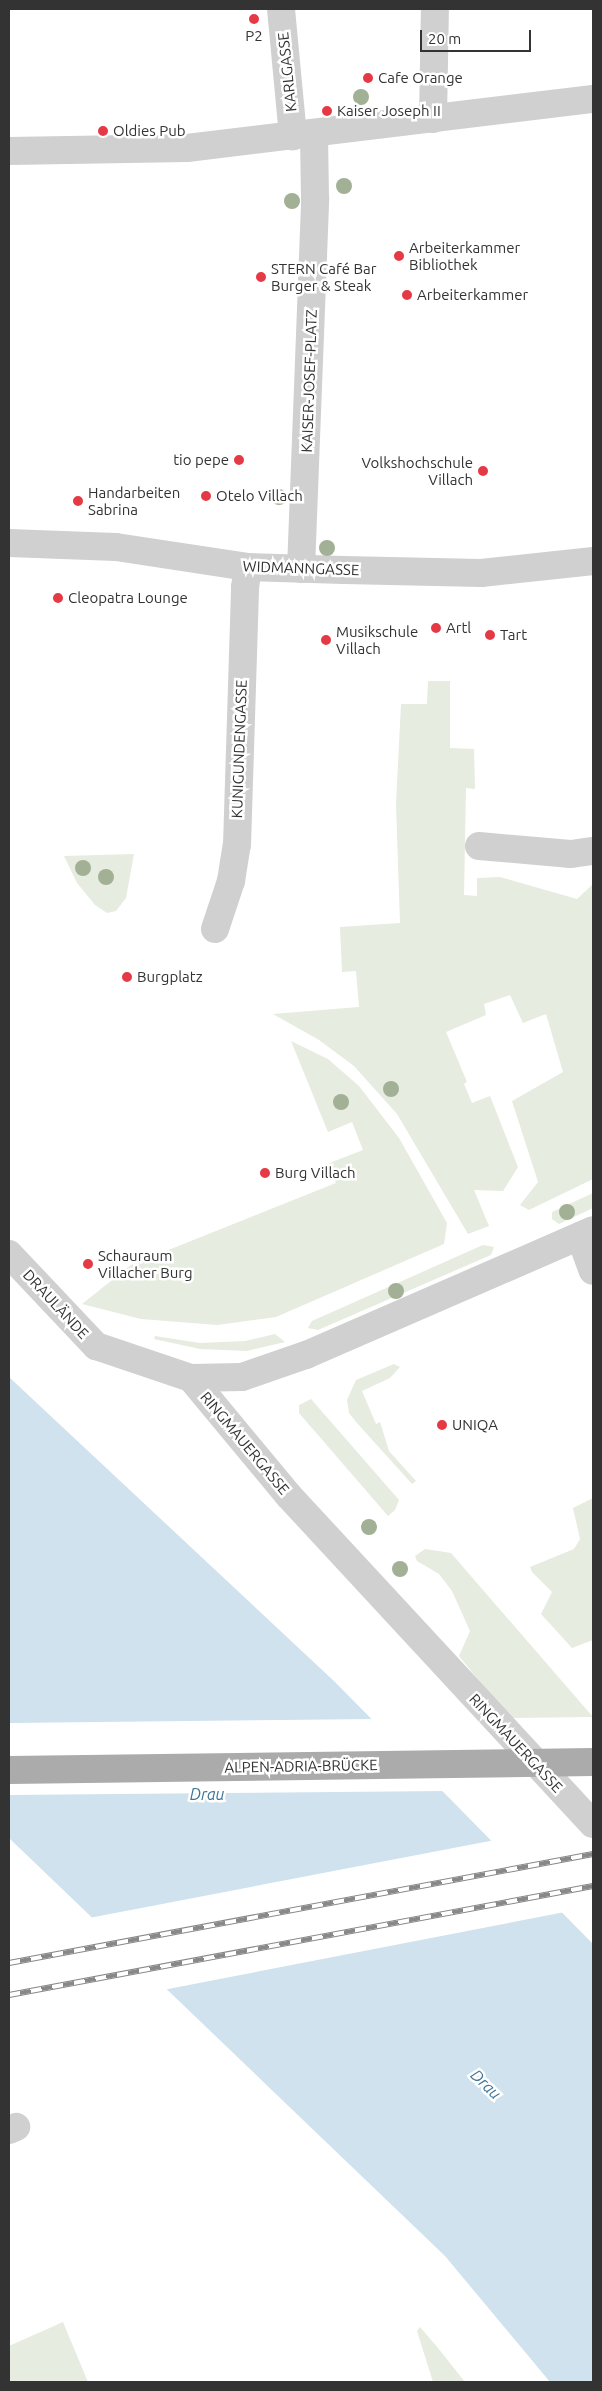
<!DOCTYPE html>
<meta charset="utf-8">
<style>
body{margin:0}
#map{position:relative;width:602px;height:2391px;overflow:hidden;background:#fff;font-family:Ubuntu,sans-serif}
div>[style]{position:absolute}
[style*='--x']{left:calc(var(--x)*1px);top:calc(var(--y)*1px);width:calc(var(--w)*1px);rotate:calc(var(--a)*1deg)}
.green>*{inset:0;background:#e6ecdf}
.water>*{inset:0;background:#cfe2ee}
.pier>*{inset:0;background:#fff}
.minor>*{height:28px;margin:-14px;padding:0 14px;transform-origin:14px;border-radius:14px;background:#d0d0d0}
.rail>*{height:5.5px;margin-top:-2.75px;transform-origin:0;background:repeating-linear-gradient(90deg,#fff 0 11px,#888 0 22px);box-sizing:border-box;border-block:1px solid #888}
.major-bridge>*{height:28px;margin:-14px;padding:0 14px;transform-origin:14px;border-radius:14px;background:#ababab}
.trees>*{width:16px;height:16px;margin:-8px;border-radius:50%;background:#a2b095}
.dots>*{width:14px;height:14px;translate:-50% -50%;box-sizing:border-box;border:2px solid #fff;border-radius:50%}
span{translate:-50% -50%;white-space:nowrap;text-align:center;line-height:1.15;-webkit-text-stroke:5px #fff;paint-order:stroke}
.poi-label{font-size:15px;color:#333}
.left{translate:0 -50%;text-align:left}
.right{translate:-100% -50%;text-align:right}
.street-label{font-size:15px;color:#333}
.water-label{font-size:16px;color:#3f7597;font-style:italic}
.frame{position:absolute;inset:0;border:10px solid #333;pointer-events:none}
.scale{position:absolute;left:420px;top:30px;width:111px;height:22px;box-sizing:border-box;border:2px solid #333;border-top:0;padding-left:6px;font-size:15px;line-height:18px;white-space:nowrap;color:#333;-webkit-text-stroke:4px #fff;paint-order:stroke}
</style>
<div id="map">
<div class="green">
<i style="clip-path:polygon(428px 681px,450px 681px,450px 748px,474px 749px,475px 789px,466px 788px,464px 895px,477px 896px,477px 878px,500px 877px,577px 899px,593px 884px,593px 1179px,529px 1210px,520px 1205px,538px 1182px,512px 1101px,563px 1072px,546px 1014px,523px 1023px,510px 995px,484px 1004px,486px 1015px,446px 1032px,467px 1082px,464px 1084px,472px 1103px,490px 1096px,518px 1167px,503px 1191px,474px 1190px,489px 1226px,468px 1234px,397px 1114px,354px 1066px,319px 1040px,273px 1014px,359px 1007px,356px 971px,342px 972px,340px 927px,400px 923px,396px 804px,401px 704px,427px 704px)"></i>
<i style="clip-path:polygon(134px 854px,126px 898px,116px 911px,107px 913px,95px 905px,77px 883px,64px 856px)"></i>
<i style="clip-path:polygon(291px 1041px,328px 1059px,359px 1086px,399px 1138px,447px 1223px,444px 1244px,276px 1317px,217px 1325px,141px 1319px,82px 1304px,131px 1265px,336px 1183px,327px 1164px,363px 1150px,352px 1122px,328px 1132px)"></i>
<i style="clip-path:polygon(593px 1193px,593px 1208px,559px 1224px,552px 1219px,552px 1212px)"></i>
<i style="clip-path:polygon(483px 1245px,494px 1247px,491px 1255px,318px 1330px,308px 1328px,312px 1321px)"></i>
<i style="clip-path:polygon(275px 1334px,285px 1342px,247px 1351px,200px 1349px,154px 1339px,155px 1336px,200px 1343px,245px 1341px)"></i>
<i style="clip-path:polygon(394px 1364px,400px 1367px,390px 1378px,362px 1391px,376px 1424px,380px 1422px,389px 1451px,416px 1481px,412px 1484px,357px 1423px,349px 1413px,347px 1400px,356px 1380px)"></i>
<i style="clip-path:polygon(311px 1399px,399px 1500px,395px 1510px,388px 1516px,299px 1413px,299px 1405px)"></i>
<i style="clip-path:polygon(593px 1498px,593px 1640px,572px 1648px,541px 1614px,552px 1592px,532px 1572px,530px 1567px,574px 1549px,580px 1539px,573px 1508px)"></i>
<i style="clip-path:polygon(425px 1549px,451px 1553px,593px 1717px,509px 1718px,459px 1656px,470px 1631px,452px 1591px,439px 1574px,417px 1561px,415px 1556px)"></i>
<i style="clip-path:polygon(63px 2322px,88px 2382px,9px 2382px,9px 2346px)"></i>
<i style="clip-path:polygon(420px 2327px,438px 2348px,465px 2382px,433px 2382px,417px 2331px)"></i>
</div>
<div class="water">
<i style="clip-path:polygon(9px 1377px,335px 1682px,593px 1944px,593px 2382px,550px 2382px,445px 2256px,9px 1838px)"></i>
</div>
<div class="pier">
<i style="clip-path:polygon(376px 1719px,447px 1791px,9px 1795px,9px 1723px)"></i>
<i style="clip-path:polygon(495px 1840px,565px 1912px,163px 1990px,89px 1918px)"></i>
</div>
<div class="minor">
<i style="--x:281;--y:9;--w:128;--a:84.6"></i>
<i style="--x:433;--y:119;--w:110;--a:-89"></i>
<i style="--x:9;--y:151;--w:178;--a:-1"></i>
<i style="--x:187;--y:148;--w:409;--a:-6.9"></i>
<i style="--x:9;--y:543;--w:107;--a:2.1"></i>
<i style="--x:116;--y:547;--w:134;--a:8.6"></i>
<i style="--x:248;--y:567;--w:96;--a:1.8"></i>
<i style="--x:344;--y:570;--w:137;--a:1.3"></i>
<i style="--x:481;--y:573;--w:113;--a:-6.1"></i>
<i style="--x:301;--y:569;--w:371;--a:-87.8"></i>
<i style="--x:315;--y:198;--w:65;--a:-90.9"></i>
<i style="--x:479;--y:846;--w:92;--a:5"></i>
<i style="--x:571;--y:854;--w:22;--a:-8"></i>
<i style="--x:215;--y:929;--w:51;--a:-71.6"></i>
<i style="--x:231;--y:881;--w:36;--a:-81"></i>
<i style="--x:237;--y:845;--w:258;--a:-88.2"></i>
<i style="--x:245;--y:587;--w:20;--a:-81"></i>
<i style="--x:580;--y:1236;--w:37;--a:70"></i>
<i style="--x:9;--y:1254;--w:127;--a:46.6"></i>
<i style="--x:96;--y:1346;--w:100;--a:18.6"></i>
<i style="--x:191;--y:1378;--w:51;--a:-1.1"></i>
<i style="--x:242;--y:1377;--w:68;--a:-19"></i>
<i style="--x:306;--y:1355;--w:313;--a:-23.5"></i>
<i style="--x:191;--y:1378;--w:153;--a:50.3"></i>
<i style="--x:289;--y:1496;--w:447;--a:47.2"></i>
<i style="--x:9;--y:2130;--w:8;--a:-23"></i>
</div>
<div class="rail">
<i style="--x:9;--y:1963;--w:594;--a:-10.57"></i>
<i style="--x:9;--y:1995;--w:594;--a:-10.57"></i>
</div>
<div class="major-bridge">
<i style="--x:9;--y:1770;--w:584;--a:-0.78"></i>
</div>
<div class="trees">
<i style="left:361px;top:97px"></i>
<i style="left:344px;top:186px"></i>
<i style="left:292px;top:201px"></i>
<i style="left:279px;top:497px"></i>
<i style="left:327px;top:548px"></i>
<i style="left:83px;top:868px"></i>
<i style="left:106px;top:877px"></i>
<i style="left:391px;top:1089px"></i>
<i style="left:341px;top:1102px"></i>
<i style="left:567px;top:1212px"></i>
<i style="left:396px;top:1291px"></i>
<i style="left:369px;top:1527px"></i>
<i style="left:400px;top:1569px"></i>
</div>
<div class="dots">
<i style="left:254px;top:19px;background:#e63946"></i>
<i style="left:368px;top:78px;background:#e63946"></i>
<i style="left:327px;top:111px;background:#e63946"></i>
<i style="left:103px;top:131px;background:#e63946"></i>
<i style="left:399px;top:256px;background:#e63946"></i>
<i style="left:261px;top:277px;background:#e63946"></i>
<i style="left:407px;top:295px;background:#e63946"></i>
<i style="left:239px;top:460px;background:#e63946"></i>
<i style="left:483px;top:471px;background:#e63946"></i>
<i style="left:206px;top:496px;background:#e63946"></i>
<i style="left:78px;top:501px;background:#e63946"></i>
<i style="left:58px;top:598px;background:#e63946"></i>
<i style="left:436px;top:628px;background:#e63946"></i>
<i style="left:490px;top:635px;background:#e63946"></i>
<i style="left:326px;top:640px;background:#e63946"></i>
<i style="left:127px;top:977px;background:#e63946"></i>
<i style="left:265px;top:1173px;background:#e63946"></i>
<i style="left:88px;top:1264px;background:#e63946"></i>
<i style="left:442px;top:1425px;background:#e63946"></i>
</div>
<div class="poi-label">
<span style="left:254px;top:36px">P2</span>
<span class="left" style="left:378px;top:78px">Cafe Orange</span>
<span class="left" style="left:337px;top:111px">Kaiser Joseph II</span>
<span class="left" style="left:113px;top:131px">Oldies Pub</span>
<span class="left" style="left:409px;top:256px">Arbeiterkammer<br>Bibliothek</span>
<span class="left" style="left:271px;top:277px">STERN Café Bar<br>Burger &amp; Steak</span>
<span class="left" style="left:417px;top:295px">Arbeiterkammer</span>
<span class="right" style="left:229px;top:460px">tio pepe</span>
<span class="right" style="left:473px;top:471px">Volkshochschule<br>Villach</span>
<span class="left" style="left:88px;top:501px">Handarbeiten<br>Sabrina</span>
<span class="left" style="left:216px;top:496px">Otelo Villach</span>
<span class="left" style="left:68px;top:598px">Cleopatra Lounge</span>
<span class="left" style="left:446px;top:628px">Artl</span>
<span class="left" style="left:336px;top:640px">Musikschule<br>Villach</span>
<span class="left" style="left:500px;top:635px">Tart</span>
<span class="left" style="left:137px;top:977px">Burgplatz</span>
<span class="left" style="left:275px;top:1173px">Burg Villach</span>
<span class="left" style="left:98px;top:1264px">Schauraum<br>Villacher Burg</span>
<span class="left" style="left:452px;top:1425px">UNIQA</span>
</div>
<div class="street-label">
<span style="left:287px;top:72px;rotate:-96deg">KARLGASSE</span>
<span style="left:309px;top:381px;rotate:-88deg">KAISER-JOSEF-PLATZ</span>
<span style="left:301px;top:568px;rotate:2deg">WIDMANNGASSE</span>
<span style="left:239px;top:749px;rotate:-88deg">KUNIGUNDENGASSE</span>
<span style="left:56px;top:1304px;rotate:47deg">DRAULÄNDE</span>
<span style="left:245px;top:1443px;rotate:50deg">RINGMAUERGASSE</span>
<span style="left:516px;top:1743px;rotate:47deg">RINGMAUERGASSE</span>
<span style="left:301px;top:1766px;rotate:-1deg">ALPEN-ADRIA-BRÜCKE</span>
</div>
<div class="water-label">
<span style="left:207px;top:1794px">Drau</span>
<span style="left:486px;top:2084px;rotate:44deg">Drau</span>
</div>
<div class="frame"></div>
<div class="scale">20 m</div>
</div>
